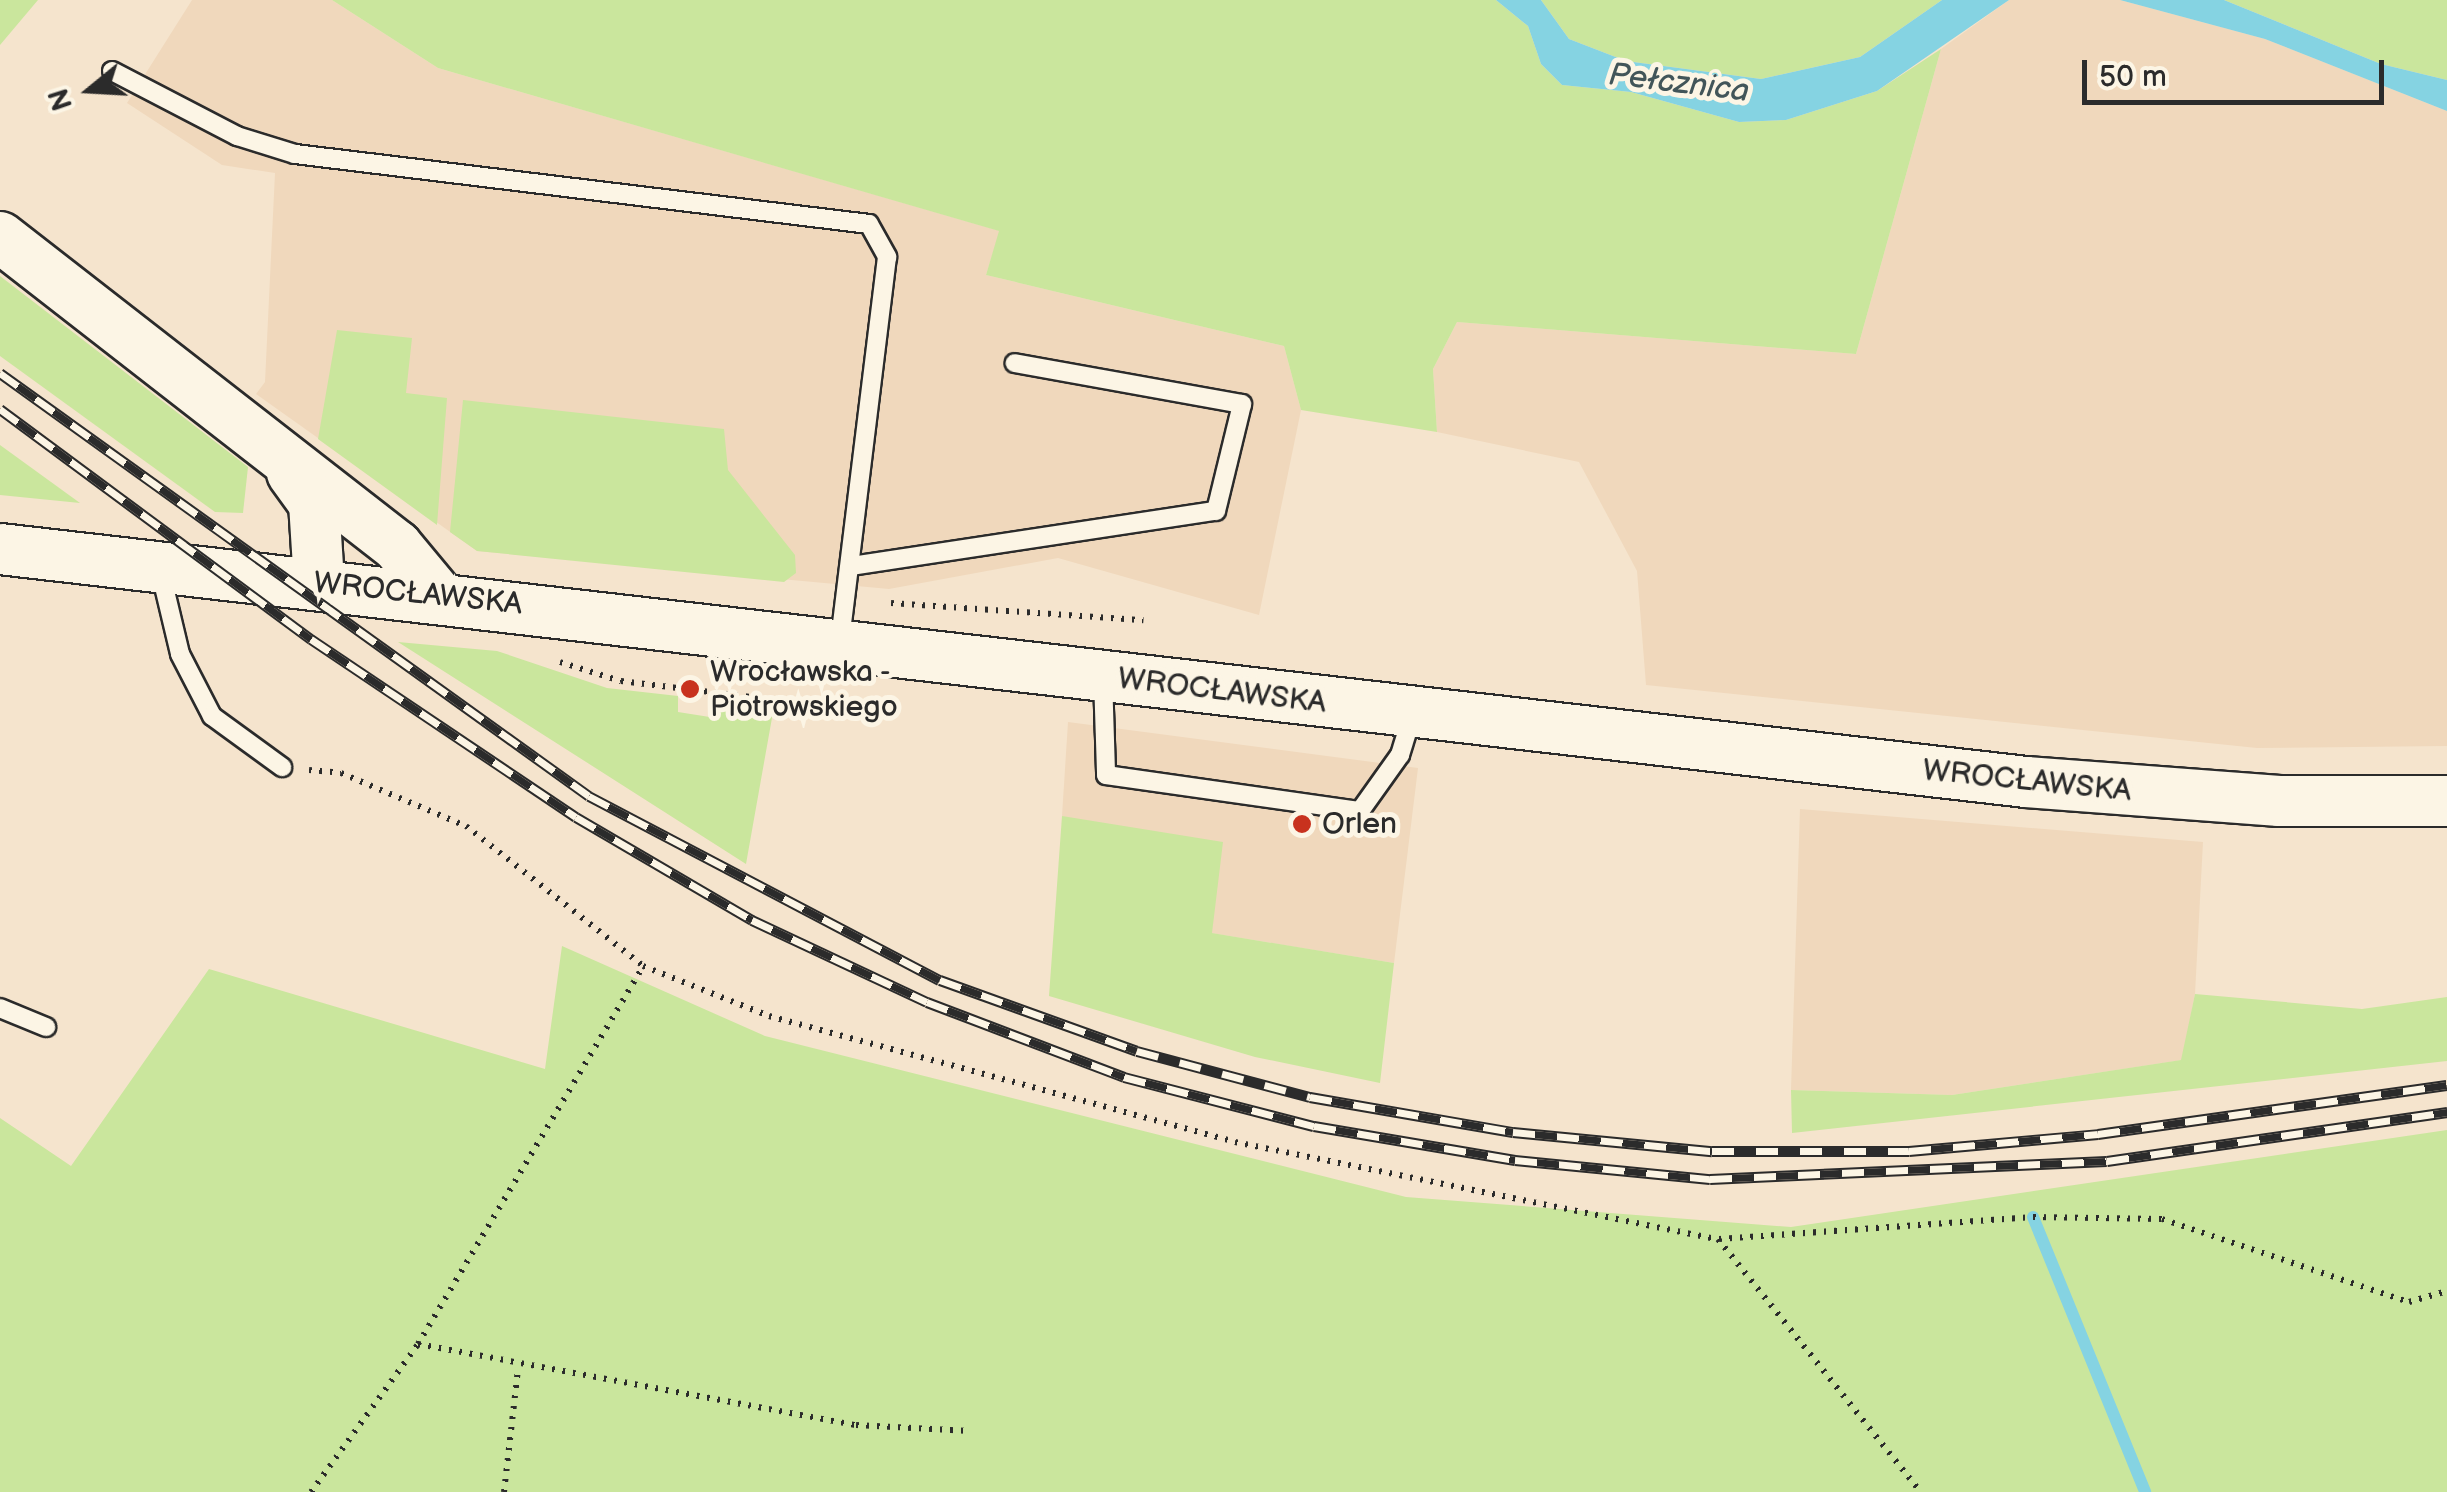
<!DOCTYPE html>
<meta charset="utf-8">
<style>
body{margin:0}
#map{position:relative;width:2447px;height:1492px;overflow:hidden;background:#f5e4cd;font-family:"Balsamiq Sans",sans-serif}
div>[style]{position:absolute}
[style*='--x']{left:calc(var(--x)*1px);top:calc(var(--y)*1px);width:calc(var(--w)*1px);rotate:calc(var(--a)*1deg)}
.built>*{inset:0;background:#f0d8bc}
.green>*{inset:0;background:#cae69d}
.water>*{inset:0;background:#85d3e2}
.stream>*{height:12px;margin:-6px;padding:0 6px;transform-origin:6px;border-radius:6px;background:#85d3e2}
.path>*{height:6px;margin-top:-3px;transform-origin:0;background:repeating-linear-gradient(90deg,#2b2b2b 0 2.5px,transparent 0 10.5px)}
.roads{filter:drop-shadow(2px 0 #2b2b2b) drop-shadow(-2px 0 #2b2b2b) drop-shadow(0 2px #2b2b2b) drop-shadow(0 -2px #2b2b2b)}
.lane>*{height:18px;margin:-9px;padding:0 9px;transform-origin:9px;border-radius:9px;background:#fcf5e5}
.secondary>*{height:50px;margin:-25px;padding:0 25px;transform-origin:25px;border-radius:25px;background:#fcf5e5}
.rail>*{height:11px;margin-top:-5.5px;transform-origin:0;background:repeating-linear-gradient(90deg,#fcf5e5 0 22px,#2b2b2b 0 44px);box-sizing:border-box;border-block:2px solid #2b2b2b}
.dots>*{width:28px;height:28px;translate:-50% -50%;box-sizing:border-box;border:5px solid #fcf5e5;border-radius:50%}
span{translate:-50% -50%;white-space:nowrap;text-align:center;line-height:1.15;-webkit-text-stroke:10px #fcf5e5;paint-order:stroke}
.street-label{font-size:30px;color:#2b2b2b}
.poi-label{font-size:30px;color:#2b2b2b}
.left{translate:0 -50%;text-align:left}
.water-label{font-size:32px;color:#425559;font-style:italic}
.north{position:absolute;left:40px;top:40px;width:100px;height:100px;-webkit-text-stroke:8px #fcf5e5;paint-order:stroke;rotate:252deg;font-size:28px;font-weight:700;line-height:40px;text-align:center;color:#2b2b2b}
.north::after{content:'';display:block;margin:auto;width:35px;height:45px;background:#2b2b2b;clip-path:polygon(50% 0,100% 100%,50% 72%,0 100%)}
.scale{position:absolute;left:2082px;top:60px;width:302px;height:45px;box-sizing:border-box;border:5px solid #2b2b2b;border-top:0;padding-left:12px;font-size:30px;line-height:35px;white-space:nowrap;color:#2b2b2b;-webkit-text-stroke:8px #fcf5e5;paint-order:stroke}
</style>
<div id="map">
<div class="built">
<i style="clip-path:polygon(192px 0,332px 0,438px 68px,1000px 231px,986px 275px,1284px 346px,1301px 410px,1259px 615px,1058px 558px,889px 589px,477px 551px,256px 394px,265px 382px,275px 173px,222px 165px,127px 103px)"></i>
<i style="clip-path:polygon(2120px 0,2265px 39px,2447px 111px,2447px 746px,2257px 748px,1646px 685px,1637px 571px,1579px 462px,1437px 432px,1433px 369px,1457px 322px,1856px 354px,1941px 49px,2009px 0)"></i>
<i style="clip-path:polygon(1068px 722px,1418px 768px,1394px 963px,1211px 933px,1062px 816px)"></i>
<i style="clip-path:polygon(1800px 809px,2203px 842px,2195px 994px,2182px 1060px,1952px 1095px,1791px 1090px)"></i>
</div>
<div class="green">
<i style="clip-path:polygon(0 0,38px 0,0 45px)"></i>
<i style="clip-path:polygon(332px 0,1496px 0,1528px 26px,1541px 64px,1562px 85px,1631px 92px,1739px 122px,1786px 120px,1877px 91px,1941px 49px,1856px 354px,1457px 322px,1433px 369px,1437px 432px,1301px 410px,1284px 346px,986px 275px,999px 231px,438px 68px)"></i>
<i style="clip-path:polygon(1541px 0,1942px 0,1860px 57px,1761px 79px,1626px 61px,1569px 39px)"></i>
<i style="clip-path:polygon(2224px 0,2447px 0,2447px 80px,2381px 64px)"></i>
<i style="clip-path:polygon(0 276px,248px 467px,243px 513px,215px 512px,0 356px)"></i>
<i style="clip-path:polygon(337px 330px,412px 338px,406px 393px,447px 398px,437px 525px,318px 439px)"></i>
<i style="clip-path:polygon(463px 400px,724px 429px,728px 470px,795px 555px,796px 573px,784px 582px,477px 551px,450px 532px)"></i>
<i style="clip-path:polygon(0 445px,80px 503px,0 495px)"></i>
<i style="clip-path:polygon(398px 642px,497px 651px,607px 688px,678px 696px,678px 712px,716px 718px,720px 703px,775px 701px,746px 864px)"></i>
<i style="clip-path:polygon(1062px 816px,1223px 842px,1212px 933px,1394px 963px,1380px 1083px,1255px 1057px,1049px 996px)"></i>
<i style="clip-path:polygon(562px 946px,765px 1036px,1406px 1197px,1791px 1227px,2447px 1130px,2447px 1492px,0 1492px,0 1118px,71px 1166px,209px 969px,545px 1069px)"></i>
<i style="clip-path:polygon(2195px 994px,2362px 1009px,2447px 997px,2447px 1061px,1792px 1133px,1791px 1090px,1952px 1095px,2181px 1060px)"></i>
</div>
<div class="water">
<i style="clip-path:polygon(1496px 0,1541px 0,1569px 39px,1626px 61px,1761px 79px,1860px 57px,1942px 0,2009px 0,1877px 91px,1786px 120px,1739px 122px,1631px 92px,1562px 85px,1541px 64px,1528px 26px)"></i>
<i style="clip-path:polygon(2120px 0,2224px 0,2381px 64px,2447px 80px,2447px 111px,2265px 39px)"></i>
</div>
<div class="stream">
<i style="--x:2033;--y:1217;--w:297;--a:67.8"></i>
</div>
<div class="path">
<i style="--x:891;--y:603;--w:253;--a:3.9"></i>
<i style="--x:560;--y:662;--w:64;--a:17.3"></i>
<i style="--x:621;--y:681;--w:139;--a:7"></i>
<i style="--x:309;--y:770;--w:32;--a:5"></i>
<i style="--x:341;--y:773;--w:136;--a:23"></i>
<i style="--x:466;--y:826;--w:226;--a:38.3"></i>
<i style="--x:1719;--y:1239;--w:315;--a:-4"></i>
<i style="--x:2033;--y:1217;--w:129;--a:0.9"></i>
<i style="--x:2162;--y:1219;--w:261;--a:18.6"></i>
<i style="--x:2409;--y:1302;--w:40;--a:-16"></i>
<i style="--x:418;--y:1344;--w:445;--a:10.5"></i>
<i style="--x:856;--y:1425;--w:114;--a:3"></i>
<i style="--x:311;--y:1492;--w:183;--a:-54.1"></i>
<i style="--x:418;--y:1344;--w:440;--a:-59.2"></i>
<i style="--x:643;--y:966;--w:136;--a:21.6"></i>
<i style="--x:769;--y:1016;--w:483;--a:15.1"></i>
<i style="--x:1235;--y:1142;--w:493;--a:11.4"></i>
<i style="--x:1718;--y:1239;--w:324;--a:51.3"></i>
<i style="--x:504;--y:1492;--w:124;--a:-83.5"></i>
</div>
<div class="roads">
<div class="lane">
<i style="--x:112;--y:71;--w:141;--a:27.5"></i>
<i style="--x:237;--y:136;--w:61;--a:17.2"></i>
<i style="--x:295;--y:154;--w:578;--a:6.95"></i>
<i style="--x:869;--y:224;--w:38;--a:61"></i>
<i style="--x:887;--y:257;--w:387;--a:97"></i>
<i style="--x:851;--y:566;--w:369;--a:-8.6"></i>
<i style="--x:1216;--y:511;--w:110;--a:-76.3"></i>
<i style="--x:1242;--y:404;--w:231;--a:-169.8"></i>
<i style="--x:161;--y:574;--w:82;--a:76.6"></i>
<i style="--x:180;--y:654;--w:70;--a:62.7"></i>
<i style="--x:212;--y:716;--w:87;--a:36.1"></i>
<i style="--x:1103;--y:677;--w:98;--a:88.2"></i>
<i style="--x:1106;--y:775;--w:257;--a:8.1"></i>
<i style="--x:1360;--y:811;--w:69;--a:-54.5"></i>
<i style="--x:1400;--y:755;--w:41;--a:-72.9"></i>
<i style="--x:0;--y:1008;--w:50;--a:22.4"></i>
</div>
<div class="secondary">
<i style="--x:0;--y:237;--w:503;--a:37.89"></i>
<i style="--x:397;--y:546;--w:62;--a:50.2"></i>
<i style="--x:292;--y:473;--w:37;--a:54"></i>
<i style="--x:314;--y:503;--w:80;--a:86.4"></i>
<i style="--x:0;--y:549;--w:2039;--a:6.56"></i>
<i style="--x:2026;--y:782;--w:254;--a:4.3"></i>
<i style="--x:2279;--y:801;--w:168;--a:0"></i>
</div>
</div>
<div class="rail">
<i style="--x:0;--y:373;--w:725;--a:35.68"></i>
<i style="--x:589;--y:796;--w:396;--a:27.7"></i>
<i style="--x:940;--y:980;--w:209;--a:19.8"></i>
<i style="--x:1137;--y:1051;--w:179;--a:14.9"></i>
<i style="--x:1310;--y:1097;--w:206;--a:9.8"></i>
<i style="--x:1513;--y:1132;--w:200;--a:5.5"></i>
<i style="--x:1712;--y:1151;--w:197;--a:0"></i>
<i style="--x:1909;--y:1151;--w:190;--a:-5.1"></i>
<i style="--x:2098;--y:1134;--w:352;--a:-8"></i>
<i style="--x:0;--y:409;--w:387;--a:36.5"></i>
<i style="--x:311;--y:639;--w:319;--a:33.9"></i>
<i style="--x:576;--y:817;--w:204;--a:30.3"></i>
<i style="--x:752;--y:920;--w:193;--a:25.1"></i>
<i style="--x:927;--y:1002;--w:211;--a:20.8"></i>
<i style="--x:1124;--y:1077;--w:196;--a:14.5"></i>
<i style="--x:1314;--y:1126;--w:204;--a:9.6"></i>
<i style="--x:1515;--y:1160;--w:196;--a:5.6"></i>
<i style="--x:1710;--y:1179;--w:397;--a:-2.6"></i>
<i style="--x:2107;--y:1161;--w:344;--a:-8.2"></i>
</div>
<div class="dots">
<i style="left:690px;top:689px;background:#c8321e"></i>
<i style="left:1302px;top:824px;background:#c8321e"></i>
</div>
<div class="street-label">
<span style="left:418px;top:594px;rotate:6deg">WROCŁAWSKA</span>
<span style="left:1222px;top:691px;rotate:7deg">WROCŁAWSKA</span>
<span style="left:2027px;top:781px;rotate:6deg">WROCŁAWSKA</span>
</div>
<div class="poi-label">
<span class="left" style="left:710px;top:689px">Wrocławska -<br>Piotrowskiego</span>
<span class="left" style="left:1322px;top:824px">Orlen</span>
</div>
<div class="water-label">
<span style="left:1679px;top:84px;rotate:7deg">Pełcznica</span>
</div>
<div class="north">N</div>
<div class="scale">50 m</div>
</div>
